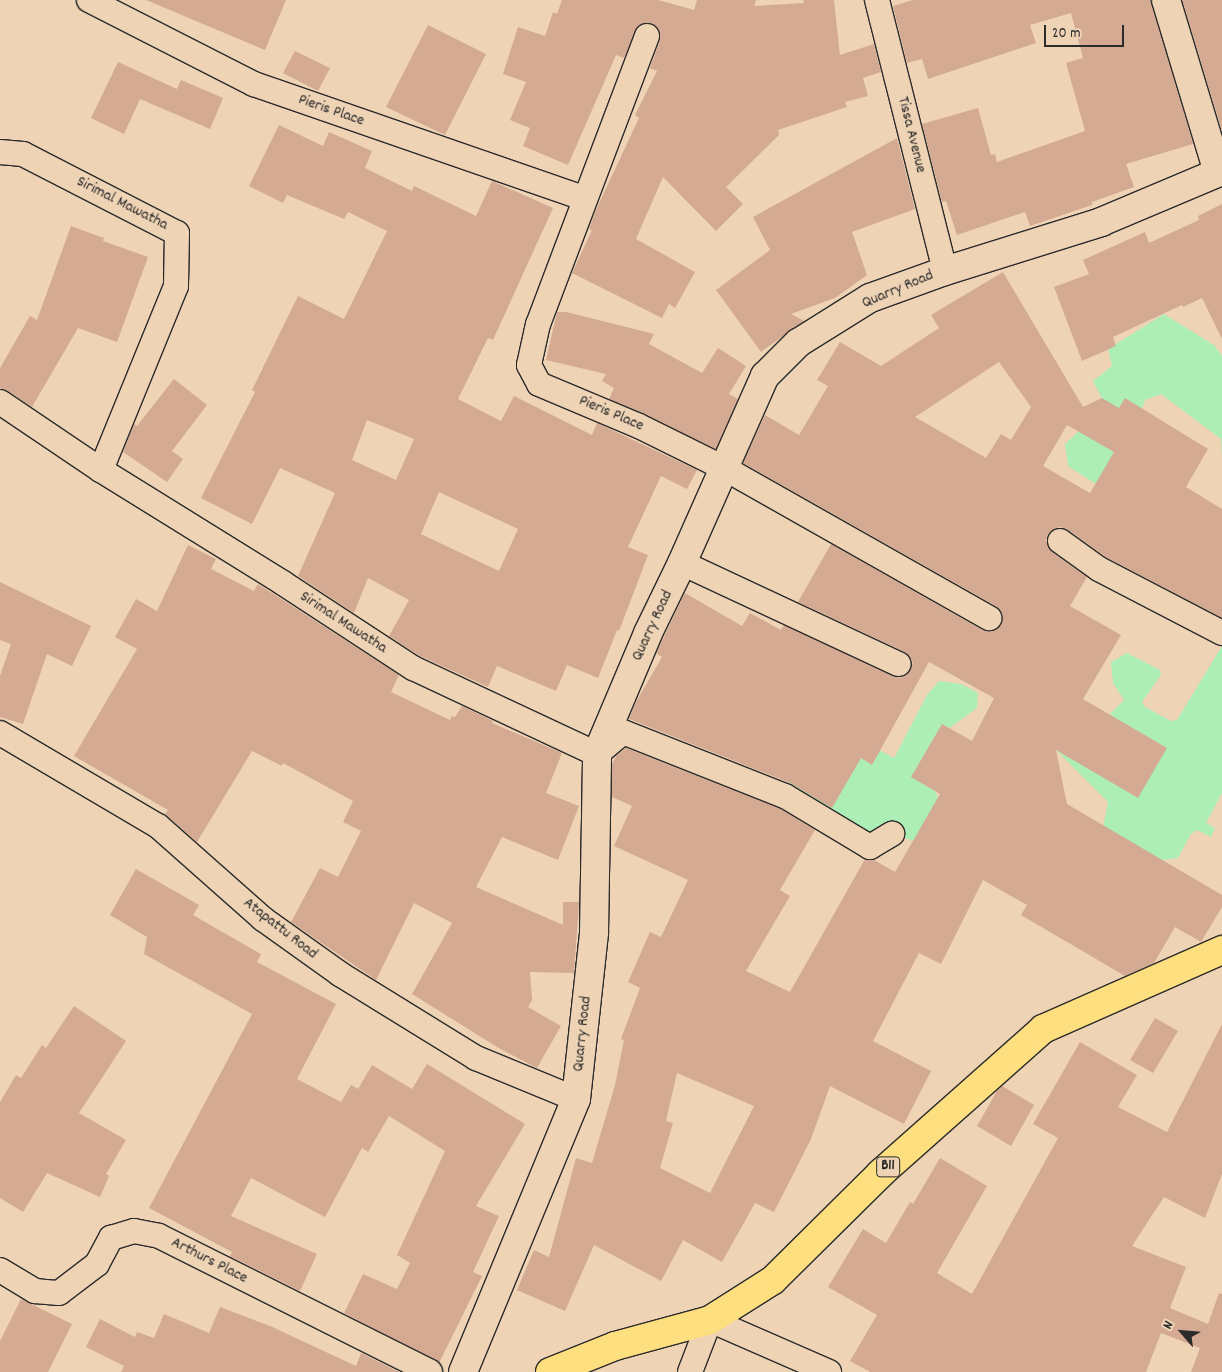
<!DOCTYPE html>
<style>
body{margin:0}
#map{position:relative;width:1222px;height:1372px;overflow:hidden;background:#eed3b5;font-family:Dekko,sans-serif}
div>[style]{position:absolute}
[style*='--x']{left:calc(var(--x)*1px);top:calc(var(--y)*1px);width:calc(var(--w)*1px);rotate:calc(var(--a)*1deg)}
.green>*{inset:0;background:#adeeb7}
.building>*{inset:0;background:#d4ab92}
.roads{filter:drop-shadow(1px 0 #2b2b2b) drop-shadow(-1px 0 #2b2b2b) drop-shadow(0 1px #2b2b2b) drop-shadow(0 -1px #2b2b2b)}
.minor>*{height:24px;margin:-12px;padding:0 12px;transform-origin:12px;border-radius:12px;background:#eed3b5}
.tertiary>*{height:28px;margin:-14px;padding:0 14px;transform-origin:14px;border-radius:14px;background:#eed3b5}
.primary>*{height:28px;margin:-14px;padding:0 14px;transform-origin:14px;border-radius:14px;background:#fedf80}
span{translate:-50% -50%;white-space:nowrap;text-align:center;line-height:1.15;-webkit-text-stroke:4.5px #eed3b5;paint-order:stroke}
.shield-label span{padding:1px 4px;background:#eed3b5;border:1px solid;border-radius:4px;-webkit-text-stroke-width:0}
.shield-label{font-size:15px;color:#2b2b2b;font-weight:700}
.street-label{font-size:16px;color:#2b2b2b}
.north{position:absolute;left:1157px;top:1307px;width:50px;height:50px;-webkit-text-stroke:4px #eed3b5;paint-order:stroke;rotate:297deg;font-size:14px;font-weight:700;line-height:20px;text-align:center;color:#2b2b2b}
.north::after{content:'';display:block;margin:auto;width:18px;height:22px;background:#2b2b2b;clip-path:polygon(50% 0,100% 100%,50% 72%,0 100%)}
.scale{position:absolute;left:1044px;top:25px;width:80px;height:22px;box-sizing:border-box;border:2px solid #2b2b2b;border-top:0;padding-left:6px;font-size:15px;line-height:18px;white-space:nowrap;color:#2b2b2b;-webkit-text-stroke:4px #eed3b5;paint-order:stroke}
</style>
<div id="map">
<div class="green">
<i style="clip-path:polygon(1164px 314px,1214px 345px,1222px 356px,1222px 459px,1221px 439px,1161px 394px,1145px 400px,1130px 446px,1122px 497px,1094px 483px,1068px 466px,1065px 444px,1106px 406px,1093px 381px,1112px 366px,1108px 349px)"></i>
<i style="clip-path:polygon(1222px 646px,1222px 793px,1206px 823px,1215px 828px,1211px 837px,1197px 830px,1191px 834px,1178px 858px,1163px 860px,1146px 871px,1102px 833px,1108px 802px,1055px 749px,1079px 746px,1124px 700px,1113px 683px,1111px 662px,1127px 653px,1160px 670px,1161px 675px,1142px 702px,1145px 707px,1171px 721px,1177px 720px)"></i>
<i style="clip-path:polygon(939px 681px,961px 684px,978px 693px,977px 708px,938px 736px,932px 787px,949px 815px,923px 844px,892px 834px,870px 847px,785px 796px,804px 738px,842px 730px,894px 758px,927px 695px)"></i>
</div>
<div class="building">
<i style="clip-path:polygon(146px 0,286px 0,265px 50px)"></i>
<i style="clip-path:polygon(562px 0,658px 0,694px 10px,697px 0,756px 0,754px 6px,804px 3px,803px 0,834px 0,840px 55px,874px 44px,881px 72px,863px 78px,868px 96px,845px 102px,847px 107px,778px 130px,779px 135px,726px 187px,743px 204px,716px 231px,663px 177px,636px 239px,695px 272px,675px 308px,669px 304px,662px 318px,572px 273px,592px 230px,589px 229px,595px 212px,639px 118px,635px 115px,657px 71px,650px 68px,660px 40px,658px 28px,651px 23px,639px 25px,624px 58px,616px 55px,568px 165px,523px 146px,530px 128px,510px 120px,526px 82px,503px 74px,518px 27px,545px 36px,553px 12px,557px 14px)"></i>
<i style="clip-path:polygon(913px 0,1151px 0,1193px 144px,1126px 164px,1134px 187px,1092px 202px,1092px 205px,1030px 226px,1025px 212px,957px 235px,946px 201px,942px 202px,922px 124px,978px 108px,991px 155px,995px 154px,997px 162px,1085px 131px,1066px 63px,1083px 58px,1071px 13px,1030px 25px,1036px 43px,928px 79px,922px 59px,907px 63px,893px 6px)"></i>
<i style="clip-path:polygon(1182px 0,1222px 0,1222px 131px)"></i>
<i style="clip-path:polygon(428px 25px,486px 54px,445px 135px,386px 107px)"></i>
<i style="clip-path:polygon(295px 51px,330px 68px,318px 91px,283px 73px)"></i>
<i style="clip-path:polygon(118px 62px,177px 89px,181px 80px,223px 98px,210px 129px,140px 99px,124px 134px,91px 118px)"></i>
<i style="clip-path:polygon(evenodd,279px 125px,323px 146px,329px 132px,372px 151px,365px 168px,412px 191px,414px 186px,476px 216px,492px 181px,553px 208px,493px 340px,488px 338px,458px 399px,501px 421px,514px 396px,592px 435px,597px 423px,697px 470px,687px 489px,661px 476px,628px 547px,648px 555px,619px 631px,617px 630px,598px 678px,567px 665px,556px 691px,497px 666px,488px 687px,420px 656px,389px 636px,409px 600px,368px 578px,354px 613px,298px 576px,335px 493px,280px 468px,252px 524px,201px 498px,255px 392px,252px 390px,298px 296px,344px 319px,387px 231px,348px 212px,344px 219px,287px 195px,283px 203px,249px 186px,279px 125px,367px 420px,414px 439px,396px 480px,352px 460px,367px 420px,279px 125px,439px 492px,518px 529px,499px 571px,421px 534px,439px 492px)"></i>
<i style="clip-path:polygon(897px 138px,915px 209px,852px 232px,867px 275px,835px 298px,791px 314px,804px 321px,761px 352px,716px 290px,770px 250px,753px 217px)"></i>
<i style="clip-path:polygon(1222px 204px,1222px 339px,1202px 298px,1183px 307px,1182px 305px,1113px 337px,1116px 346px,1082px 361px,1054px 287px,1089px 274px,1083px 260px,1145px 232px,1149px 243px,1199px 220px,1198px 216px)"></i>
<i style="clip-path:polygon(71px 226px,104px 238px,103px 241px,148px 257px,117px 342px,78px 328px,32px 407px,8px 391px,0 388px,0 368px,30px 316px,37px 320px)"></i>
<i style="clip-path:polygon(evenodd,1003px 272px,1083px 407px,1102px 398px,1119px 408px,1125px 398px,1208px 449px,1186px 487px,1222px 509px,1222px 618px,1106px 557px,1068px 530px,1061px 527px,1054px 529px,1049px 533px,1046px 540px,1052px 552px,1087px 577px,1070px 606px,1121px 635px,1083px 699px,1167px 748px,1138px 798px,1056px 750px,1067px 804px,1222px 895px,1222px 907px,1201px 942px,1175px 927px,1154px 963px,1125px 976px,1021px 915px,1027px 905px,983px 880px,941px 964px,919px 953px,873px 1041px,931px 1071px,904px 1124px,830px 1086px,811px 1139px,774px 1212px,755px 1203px,722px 1262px,683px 1240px,661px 1281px,594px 1245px,565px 1311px,517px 1290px,534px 1250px,549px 1257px,576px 1158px,592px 1163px,615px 1085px,624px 1040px,621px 1039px,640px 988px,628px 982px,650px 932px,661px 937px,688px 880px,614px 846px,632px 806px,612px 797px,612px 764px,616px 756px,626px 748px,779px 808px,815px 830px,780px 890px,790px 896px,746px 971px,790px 992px,865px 859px,874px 860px,895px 872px,940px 794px,911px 777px,942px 724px,972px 741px,994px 698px,929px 662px,872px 765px,861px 758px,832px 808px,790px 783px,629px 719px,636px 702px,662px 657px,656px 653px,685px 593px,742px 626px,750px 613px,781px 630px,784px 625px,893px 676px,901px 678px,907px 675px,913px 663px,910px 657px,905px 652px,798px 602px,831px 544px,982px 630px,990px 632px,1001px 625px,1003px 617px,996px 606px,743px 463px,765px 415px,799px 435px,828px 386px,817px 380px,840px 342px,881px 366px,939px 328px,931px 315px,1003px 272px,999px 362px,1031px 407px,1011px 440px,1001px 434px,986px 458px,915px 417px,999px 362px,1003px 272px,1067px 425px,1114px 452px,1090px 493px,1043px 466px,1067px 425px,1003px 272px,677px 1073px,754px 1106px,710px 1193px,660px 1168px,673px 1123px,666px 1121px,677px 1073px)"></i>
<i style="clip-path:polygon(557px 312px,566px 312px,654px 334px,649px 344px,702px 373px,718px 348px,746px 366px,729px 394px,738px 399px,716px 449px,609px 399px,614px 388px,602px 381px,606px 374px,546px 360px)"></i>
<i style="clip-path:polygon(174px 379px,207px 405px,172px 451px,183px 459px,167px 482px,123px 452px,134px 424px,137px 426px)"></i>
<i style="clip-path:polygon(188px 545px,216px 559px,211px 569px,254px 591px,258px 584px,399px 675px,391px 692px,450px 720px,452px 716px,455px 717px,462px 706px,493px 721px,492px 723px,562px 753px,546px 793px,579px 806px,558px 860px,502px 837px,476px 887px,563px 925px,563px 902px,579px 902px,574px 973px,530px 972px,532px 1000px,528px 1007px,561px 1026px,537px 1068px,502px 1050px,412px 994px,452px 923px,414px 903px,376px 980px,291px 922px,320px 868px,338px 877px,361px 831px,343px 822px,353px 801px,283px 763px,282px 766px,252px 751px,197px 842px,165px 814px,168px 810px,74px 756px,137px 649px,115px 637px,136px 599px,157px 611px)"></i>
<i style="clip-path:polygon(0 582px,91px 626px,72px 666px,47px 654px,23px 724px,0 717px,0 676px,11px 644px,0 640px)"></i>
<i style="clip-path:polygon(136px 869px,199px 905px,193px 915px,261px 954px,257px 962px,336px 1004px,297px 1079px,341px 1102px,351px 1085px,358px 1089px,372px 1065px,412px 1089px,427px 1064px,525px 1124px,476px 1206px,499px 1216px,473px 1272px,482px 1276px,439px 1363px,344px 1313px,363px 1274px,397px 1289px,410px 1263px,397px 1255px,445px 1151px,389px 1116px,368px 1152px,362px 1148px,325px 1217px,251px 1178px,231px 1216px,317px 1254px,300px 1291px,230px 1256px,232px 1252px,149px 1208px,252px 1014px,144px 954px,147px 937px,110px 915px)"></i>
<i style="clip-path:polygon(74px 1006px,126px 1041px,79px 1113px,126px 1140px,106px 1174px,109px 1176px,100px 1197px,47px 1173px,23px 1212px,0 1198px,0 1102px,16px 1075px,21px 1078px,42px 1045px,46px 1048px)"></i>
<i style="clip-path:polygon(1155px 1018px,1178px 1031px,1153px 1073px,1130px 1060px)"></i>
<i style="clip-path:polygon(1222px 1024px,1222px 1174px,1205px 1218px,1164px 1197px,1132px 1246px,1186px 1267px,1170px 1308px,1208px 1324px,1219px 1293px,1222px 1294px,1222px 1372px,1191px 1372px,1200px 1348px,1161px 1333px,1146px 1372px,870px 1372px,850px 1361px,877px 1315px,828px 1287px,863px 1229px,886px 1243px,910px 1202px,913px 1204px,940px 1158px,987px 1186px,937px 1273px,972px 1294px,1058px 1138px,1033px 1124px,1080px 1042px,1137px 1075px,1118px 1107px,1167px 1132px)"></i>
<i style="clip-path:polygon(1002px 1086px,1034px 1105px,1011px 1146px,977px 1126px,997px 1091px)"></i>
<i style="clip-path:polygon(21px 1299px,72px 1324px,48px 1372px,0 1372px,0 1341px)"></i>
<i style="clip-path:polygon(220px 1307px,270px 1326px,356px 1366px,361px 1353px,399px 1372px,121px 1372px,124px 1366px,86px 1347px,100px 1319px,135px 1337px,137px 1332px,154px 1338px,164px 1314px,209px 1333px)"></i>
</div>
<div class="roads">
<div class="minor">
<i style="--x:89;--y:0;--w:185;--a:27"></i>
<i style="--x:254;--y:84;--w:349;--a:19.1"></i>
<i style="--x:877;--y:0;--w:279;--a:75.9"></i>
<i style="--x:647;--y:36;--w:308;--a:110.7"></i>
<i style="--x:538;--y:324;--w:42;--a:102.4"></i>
<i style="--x:529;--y:365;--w:21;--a:62"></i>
<i style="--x:539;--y:384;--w:108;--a:22.8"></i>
<i style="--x:639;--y:426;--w:95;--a:26.3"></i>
<i style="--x:724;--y:468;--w:305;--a:29.5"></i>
<i style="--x:0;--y:152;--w:23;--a:5"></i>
<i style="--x:23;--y:154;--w:173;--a:27.2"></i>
<i style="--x:177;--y:233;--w:53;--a:91.1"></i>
<i style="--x:176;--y:286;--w:199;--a:112.2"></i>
<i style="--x:0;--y:402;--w:122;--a:34"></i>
<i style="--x:101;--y:470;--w:214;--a:31.8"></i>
<i style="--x:283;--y:583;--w:155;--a:33.2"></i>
<i style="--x:413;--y:668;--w:203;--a:25.1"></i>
<i style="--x:597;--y:754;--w:34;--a:-40"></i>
<i style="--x:623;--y:732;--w:174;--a:21.6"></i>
<i style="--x:785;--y:796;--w:99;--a:31"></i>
<i style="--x:870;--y:847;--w:26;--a:-31"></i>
<i style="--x:1060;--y:541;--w:48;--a:35.7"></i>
<i style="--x:1099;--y:569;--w:139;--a:27.5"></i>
<i style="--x:682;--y:563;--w:239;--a:25"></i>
<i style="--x:0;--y:733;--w:183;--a:30.5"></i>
<i style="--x:158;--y:826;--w:140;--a:41.5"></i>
<i style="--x:263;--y:919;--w:95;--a:35.5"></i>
<i style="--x:340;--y:974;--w:160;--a:31.7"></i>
<i style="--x:476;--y:1058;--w:108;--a:22.3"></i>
<i style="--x:0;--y:1270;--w:41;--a:31"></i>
<i style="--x:35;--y:1291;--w:24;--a:5"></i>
<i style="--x:59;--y:1293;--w:48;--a:-37.3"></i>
<i style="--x:97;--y:1264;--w:30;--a:-62"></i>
<i style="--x:111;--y:1238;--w:24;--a:-17"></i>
<i style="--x:134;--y:1231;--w:25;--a:11"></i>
<i style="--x:159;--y:1236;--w:303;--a:26.6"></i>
<i style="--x:690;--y:1372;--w:56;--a:-69"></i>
<i style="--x:710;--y:1320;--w:130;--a:23.6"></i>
</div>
<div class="tertiary">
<i style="--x:1166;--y:0;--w:180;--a:73.2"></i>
<i style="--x:463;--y:1372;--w:295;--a:-67.5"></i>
<i style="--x:576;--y:1099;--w:168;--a:-83.8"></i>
<i style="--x:594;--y:932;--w:178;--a:-89"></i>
<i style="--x:597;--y:754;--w:131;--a:-67.1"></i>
<i style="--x:648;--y:633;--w:78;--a:-64.1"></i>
<i style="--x:682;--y:563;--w:205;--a:-66.1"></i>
<i style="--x:765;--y:376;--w:47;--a:-45"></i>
<i style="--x:798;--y:343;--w:85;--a:-32"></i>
<i style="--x:870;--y:298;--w:80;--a:-19.8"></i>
<i style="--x:945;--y:271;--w:164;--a:-17.4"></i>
<i style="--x:1101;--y:222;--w:131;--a:-22.9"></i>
</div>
<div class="primary">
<i style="--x:550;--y:1372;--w:70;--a:-21.8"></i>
<i style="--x:615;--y:1346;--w:98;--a:-15.3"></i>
<i style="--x:710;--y:1320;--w:75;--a:-32.4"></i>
<i style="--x:773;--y:1280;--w:152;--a:-44.7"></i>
<i style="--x:881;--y:1173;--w:217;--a:-41.6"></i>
<i style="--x:1043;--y:1029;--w:196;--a:-23.8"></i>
</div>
</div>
<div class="shield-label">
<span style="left:888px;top:1167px">B11</span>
</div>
<div class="street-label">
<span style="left:331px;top:111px;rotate:19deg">Pieris Place</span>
<span style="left:911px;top:135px;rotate:76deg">Tissa Avenue</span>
<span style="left:122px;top:204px;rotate:27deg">Sirimal Mawatha</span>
<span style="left:898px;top:290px;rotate:-23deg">Quarry Road</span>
<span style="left:611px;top:414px;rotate:23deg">Pieris Place</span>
<span style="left:343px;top:623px;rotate:33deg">Sirimal Mawatha</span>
<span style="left:653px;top:626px;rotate:-65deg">Quarry Road</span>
<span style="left:280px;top:929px;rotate:38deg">Atapattu Road</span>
<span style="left:583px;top:1034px;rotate:-84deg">Quarry Road</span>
<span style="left:209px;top:1261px;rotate:27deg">Arthurs Place</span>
</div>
<div class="north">N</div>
<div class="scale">20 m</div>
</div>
